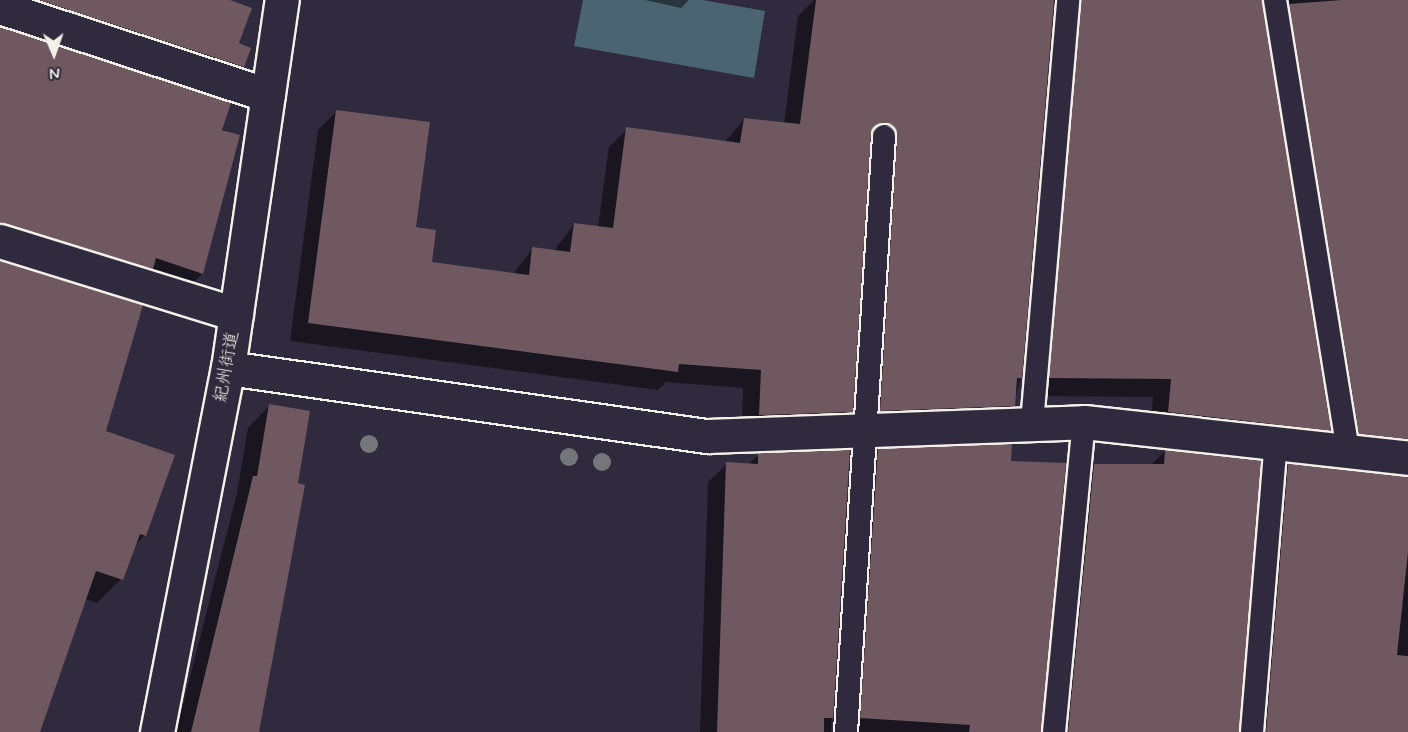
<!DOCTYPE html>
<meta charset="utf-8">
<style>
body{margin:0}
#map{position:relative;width:1408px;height:732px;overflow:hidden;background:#2f2a3d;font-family:Mynerve,"Klee One",sans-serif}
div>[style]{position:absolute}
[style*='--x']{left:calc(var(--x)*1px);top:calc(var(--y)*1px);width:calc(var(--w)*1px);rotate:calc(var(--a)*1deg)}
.water>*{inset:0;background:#4b6472}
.shadow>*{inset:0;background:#0007}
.building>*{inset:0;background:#6f5860}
.roads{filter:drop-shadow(2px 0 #f4f1e8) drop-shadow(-2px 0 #f4f1e8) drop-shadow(0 2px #f4f1e8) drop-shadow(0 -2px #f4f1e8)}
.lane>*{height:22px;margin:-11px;padding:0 11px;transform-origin:11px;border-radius:11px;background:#2f2a3d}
.street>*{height:33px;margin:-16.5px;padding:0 16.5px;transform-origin:16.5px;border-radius:16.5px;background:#2f2a3d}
.trees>*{width:18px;height:18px;margin:-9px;border-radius:50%;background:#74767a}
span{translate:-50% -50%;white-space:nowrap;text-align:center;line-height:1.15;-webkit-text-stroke:4.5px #2f2a3d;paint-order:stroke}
.street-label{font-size:18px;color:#f4f1e8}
.north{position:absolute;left:24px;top:24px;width:60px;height:60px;-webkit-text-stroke:4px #2f2a3d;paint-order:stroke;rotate:178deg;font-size:16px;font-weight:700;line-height:24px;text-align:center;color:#f4f1e8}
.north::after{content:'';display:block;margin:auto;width:21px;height:27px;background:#f4f1e8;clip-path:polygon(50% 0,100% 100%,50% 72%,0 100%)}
</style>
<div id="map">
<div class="water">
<i style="clip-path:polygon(583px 0,703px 0,765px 11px,754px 78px,574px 46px)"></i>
</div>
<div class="shadow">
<i style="clip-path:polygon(0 0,225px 0,243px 67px,219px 90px)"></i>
<i style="clip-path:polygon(645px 0,689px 0,681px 8px)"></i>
<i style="clip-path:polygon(814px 0,1408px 0,1408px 477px,1401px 462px,1341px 452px,1268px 10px,1261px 8px,1329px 430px,1311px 448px,1150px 430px,1153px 397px,1032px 396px,1064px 20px,1052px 6px,1021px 377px,1013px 405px,995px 424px,862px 429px,873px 142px,851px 411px,833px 430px,742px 433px,743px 388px,666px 382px,658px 390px,290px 341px,318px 130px,337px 111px,415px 229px,430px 264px,513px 274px,533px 248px,554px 251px,574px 224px,598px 227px,609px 147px,627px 129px,725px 142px,744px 119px,784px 124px,798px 16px)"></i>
<i style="clip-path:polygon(0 28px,238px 136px,202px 274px,178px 297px,0 252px)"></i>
<i style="clip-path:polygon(0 262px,105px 432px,145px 535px,133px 547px,121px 579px,97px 603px,85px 599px,39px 732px,0 732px)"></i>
<i style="clip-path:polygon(269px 406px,258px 732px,176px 732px,237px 493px,248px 428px)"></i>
<i style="clip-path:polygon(878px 450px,1009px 463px,1039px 732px,843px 732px,860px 468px)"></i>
<i style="clip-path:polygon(849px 451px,831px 732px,700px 732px,708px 482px,727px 464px,748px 465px,759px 454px)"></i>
<i style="clip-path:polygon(1165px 451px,1237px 732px,1052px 732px,1076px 484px,1094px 465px,1151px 465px)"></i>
<i style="clip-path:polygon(1288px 465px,1408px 478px,1408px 732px,1247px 732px,1270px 484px)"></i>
</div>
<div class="building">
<i style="clip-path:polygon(39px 0,230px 0,252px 8px,239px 43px,251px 48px,244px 67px)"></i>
<i style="clip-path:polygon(816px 0,1054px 0,1022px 378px,1017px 378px,1015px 406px,880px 411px,897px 137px,885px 123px,871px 135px,853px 412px,759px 415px,761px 370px,679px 364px,678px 372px,308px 323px,336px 110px,430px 122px,416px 227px,436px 230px,432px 262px,529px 275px,532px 247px,570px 252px,574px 223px,613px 228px,626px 127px,740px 143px,744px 118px,800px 124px)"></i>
<i style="clip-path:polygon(1081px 0,1262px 0,1331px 431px,1168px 412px,1171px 379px,1049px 378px)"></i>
<i style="clip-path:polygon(1342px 0,1408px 0,1408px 439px,1359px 434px,1289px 4px)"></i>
<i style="clip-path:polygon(0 27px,231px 103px,222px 130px,240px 135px,203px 274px,156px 258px,153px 269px,0 223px)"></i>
<i style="clip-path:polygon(0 261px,143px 305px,106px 431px,175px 455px,146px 536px,140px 534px,123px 580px,96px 571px,40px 732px,0 732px)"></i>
<i style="clip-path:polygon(269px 404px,310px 411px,298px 483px,305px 485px,259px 732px,191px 732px,253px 476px,257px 476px)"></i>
<i style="clip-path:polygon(1012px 443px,1011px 461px,1066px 463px,1041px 732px,969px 732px,970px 725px,860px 718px,878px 448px)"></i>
<i style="clip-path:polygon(850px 449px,833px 718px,824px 718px,824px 732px,717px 732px,726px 462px,758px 464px,758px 453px)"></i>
<i style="clip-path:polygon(1165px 450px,1261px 461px,1239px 732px,1068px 732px,1094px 464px,1164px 464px)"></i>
<i style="clip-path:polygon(1288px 464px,1408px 476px,1408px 552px,1397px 655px,1408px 656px,1408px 732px,1266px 732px)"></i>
</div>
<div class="roads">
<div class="lane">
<i style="--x:1275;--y:0;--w:457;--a:80.8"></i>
<i style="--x:1032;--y:423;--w:425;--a:-85.1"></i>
<i style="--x:846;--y:732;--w:597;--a:-86.35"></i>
<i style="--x:1054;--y:732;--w:311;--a:-84.5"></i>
<i style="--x:1252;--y:732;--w:291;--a:-85.3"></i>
</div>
<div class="street">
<i style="--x:0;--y:7;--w:282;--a:18.2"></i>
<i style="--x:0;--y:241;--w:247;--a:17.2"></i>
<i style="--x:228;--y:368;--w:484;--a:8.1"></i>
<i style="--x:707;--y:436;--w:377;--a:-2.1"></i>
<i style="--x:1084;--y:422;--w:326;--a:6.3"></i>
<i style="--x:157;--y:732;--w:371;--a:-79"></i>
<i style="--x:228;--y:368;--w:372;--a:-81.7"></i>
</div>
</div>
<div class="trees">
<i style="left:369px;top:444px"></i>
<i style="left:569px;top:457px"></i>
<i style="left:602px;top:462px"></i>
</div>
<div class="street-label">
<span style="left:227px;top:367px;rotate:-80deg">紀州街道</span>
</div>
<div class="north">N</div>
</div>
